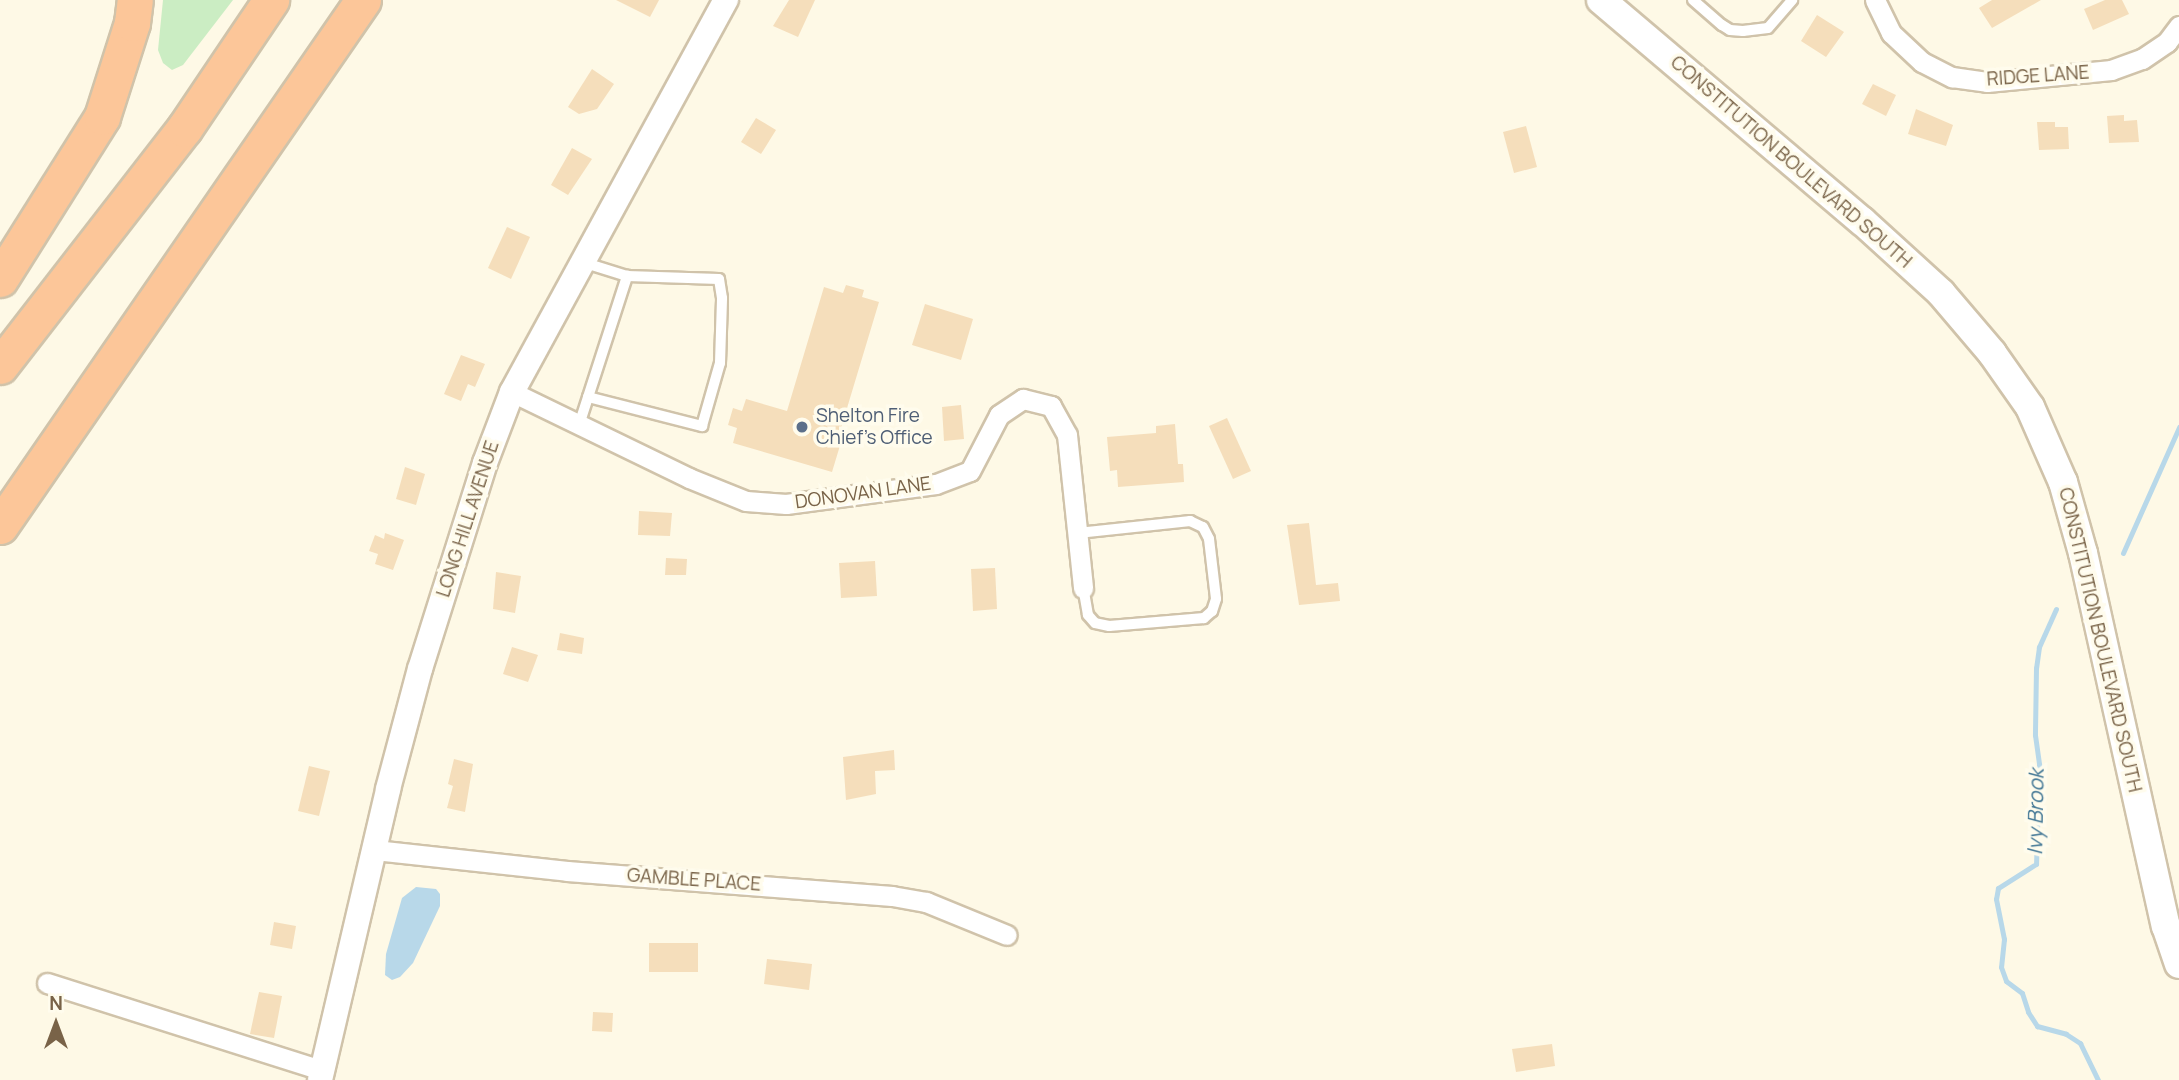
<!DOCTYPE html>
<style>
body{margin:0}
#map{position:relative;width:2179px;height:1080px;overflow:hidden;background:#fef9e6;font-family:Manrope,sans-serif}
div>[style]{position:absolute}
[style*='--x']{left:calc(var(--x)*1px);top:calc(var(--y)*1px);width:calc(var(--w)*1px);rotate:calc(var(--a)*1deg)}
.green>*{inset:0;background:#cbedc3}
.water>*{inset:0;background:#b8d8e9}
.stream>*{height:5px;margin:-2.5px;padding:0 2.5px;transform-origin:2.5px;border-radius:2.5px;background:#b8d8e9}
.building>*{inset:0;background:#f5debb}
.roads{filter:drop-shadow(2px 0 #d0c3aa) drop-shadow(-2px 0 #d0c3aa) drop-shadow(0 2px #d0c3aa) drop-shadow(0 -2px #d0c3aa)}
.service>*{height:10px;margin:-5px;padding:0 5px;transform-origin:5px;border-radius:5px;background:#fff}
.minor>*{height:19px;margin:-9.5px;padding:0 9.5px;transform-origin:9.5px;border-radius:9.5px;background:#fff}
.tertiary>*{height:24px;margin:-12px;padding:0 12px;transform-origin:12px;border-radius:12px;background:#fff}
.secondary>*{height:28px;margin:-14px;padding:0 14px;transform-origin:14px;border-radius:14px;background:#fff}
.motorway>*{height:35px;margin:-17.5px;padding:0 17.5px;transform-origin:17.5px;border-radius:17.5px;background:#fcc699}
.dots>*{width:19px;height:19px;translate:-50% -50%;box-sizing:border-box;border:4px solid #fffced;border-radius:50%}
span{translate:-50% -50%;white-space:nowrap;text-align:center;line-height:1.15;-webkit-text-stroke:7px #fffced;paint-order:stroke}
.street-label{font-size:19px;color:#796348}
.service-label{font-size:19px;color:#4e5e75}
.left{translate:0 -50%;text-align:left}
.water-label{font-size:21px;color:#437795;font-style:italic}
.north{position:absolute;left:21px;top:989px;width:70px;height:70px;-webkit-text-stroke:5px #fffced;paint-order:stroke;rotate:0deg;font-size:19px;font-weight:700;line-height:28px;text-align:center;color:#796348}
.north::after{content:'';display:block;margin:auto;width:24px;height:32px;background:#796348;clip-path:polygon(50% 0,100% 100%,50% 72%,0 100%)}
</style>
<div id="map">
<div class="green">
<i style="clip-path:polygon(163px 0,233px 0,183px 65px,172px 70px,163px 63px,158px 50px)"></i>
</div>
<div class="water">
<i style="clip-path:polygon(416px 887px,436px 889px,440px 894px,440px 906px,413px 963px,400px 977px,392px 980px,385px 975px,386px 954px,402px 898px)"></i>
</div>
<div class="stream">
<i style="--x:2123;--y:553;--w:138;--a:-66"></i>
<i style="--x:2056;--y:609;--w:42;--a:114.1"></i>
<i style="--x:2039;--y:647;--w:21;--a:98"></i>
<i style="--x:2036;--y:668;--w:67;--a:90.9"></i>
<i style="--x:2035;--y:735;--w:30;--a:82"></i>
<i style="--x:2039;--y:765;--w:99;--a:91.7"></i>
<i style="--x:2036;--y:864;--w:45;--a:147.7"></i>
<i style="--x:1998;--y:888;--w:11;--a:100"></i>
<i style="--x:1996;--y:899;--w:41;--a:78.7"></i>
<i style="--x:2004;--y:939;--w:28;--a:96"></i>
<i style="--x:2001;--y:967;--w:15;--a:70"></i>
<i style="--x:2006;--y:981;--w:20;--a:37"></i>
<i style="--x:2022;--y:993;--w:20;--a:72"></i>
<i style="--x:2028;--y:1012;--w:17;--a:57"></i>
<i style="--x:2037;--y:1026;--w:30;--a:15"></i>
<i style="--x:2066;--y:1034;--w:17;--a:33"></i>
<i style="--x:2080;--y:1043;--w:41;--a:64.1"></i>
</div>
<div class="building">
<i style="clip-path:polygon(616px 0,659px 0,650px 17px)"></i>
<i style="clip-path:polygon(789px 0,815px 0,798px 37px,773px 26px)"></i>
<i style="clip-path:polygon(1992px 0,2041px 0,1992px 28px,1979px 8px)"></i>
<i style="clip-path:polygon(2105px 0,2122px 0,2129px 14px,2093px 30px,2084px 9px)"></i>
<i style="clip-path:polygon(1817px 15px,1844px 32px,1826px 57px,1801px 41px)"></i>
<i style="clip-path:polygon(592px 69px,614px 84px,597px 109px,579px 114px,568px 107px)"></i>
<i style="clip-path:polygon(1873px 84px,1896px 95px,1886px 116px,1862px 104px)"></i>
<i style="clip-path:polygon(1916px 109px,1953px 125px,1946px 146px,1908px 134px)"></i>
<i style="clip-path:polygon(2124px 115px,2124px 121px,2137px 120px,2139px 142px,2109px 143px,2107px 116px)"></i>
<i style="clip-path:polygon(756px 118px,776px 130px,761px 154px,741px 142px)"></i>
<i style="clip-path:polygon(2037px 122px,2055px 122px,2055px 127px,2068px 127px,2069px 149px,2039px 150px)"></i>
<i style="clip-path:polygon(1526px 126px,1537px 167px,1514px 173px,1503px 132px)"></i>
<i style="clip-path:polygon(572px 148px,592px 159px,568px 195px,551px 185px)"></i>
<i style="clip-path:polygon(507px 227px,530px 237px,511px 279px,488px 268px)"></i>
<i style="clip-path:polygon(846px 285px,864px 290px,862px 297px,879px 302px,841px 428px,845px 429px,832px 472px,733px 443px,737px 428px,728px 425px,733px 408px,742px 411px,746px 399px,787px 411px,824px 287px,843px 293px)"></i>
<i style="clip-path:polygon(925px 304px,973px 319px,961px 360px,912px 345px)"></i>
<i style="clip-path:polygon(461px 355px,485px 364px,475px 387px,468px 384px,461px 401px,444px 394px)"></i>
<i style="clip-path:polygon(961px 405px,964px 439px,944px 441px,942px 407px)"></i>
<i style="clip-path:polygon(1227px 418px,1251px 471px,1233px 479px,1209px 426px)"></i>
<i style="clip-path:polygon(1175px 424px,1178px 464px,1183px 464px,1184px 482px,1118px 487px,1117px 470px,1110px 471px,1107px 437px,1156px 433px,1156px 426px)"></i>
<i style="clip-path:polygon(405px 467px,425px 474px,416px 505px,396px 499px)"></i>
<i style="clip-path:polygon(639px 511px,672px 513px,670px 536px,638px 535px)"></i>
<i style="clip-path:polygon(1309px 523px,1316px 585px,1338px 583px,1340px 601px,1299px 605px,1287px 525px)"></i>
<i style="clip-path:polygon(385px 533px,404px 540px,393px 570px,375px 564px,378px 554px,369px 551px,375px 535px,384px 539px)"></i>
<i style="clip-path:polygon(666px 558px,687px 559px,686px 575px,665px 575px)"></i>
<i style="clip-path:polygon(875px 561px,877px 596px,841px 598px,839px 563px)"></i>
<i style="clip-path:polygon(995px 568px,997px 609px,973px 611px,971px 569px)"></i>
<i style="clip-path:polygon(496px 572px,521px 576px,515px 613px,493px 609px)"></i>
<i style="clip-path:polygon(560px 633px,584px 638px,582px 654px,557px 650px)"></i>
<i style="clip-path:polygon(512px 647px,538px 655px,528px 682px,503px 674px)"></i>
<i style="clip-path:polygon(894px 750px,895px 770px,875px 771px,876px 794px,846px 800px,843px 757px)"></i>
<i style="clip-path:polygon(454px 759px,473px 764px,465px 812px,447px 808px,453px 786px,448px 784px)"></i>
<i style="clip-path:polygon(309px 766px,330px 771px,319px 816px,298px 811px)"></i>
<i style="clip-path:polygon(274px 922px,296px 926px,292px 949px,270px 945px)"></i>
<i style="clip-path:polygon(649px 943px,698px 943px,698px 972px,649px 972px)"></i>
<i style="clip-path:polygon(767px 959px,812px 964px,809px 990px,764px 984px)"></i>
<i style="clip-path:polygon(259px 992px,282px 996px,274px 1038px,250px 1034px)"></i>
<i style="clip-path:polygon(593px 1012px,613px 1013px,612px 1032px,592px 1031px)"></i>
<i style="clip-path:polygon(1552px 1044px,1555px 1066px,1516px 1072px,1512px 1049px)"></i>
</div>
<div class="roads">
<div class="service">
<i style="--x:1693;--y:0;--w:38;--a:41"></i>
<i style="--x:1722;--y:25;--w:9;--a:32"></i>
<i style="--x:1730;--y:30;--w:13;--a:4"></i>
<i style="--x:1743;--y:31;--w:25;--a:-7"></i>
<i style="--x:1768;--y:28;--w:37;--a:-49"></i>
<i style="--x:588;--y:397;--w:118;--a:14.3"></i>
<i style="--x:702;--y:426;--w:66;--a:-74.1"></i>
<i style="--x:720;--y:363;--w:65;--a:-88.2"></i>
<i style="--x:722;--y:298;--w:19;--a:-99"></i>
<i style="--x:719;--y:279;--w:92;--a:-178.1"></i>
<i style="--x:579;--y:425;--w:157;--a:-72.1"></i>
<i style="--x:627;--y:276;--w:47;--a:-162.7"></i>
<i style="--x:1078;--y:533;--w:113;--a:-6.1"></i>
<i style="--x:1190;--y:521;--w:14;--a:25"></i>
<i style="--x:1203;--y:527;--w:13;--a:63"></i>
<i style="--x:1209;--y:539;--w:60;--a:83.3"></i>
<i style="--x:1216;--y:599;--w:13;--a:108"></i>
<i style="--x:1212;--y:611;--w:11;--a:139"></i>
<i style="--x:1204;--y:618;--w:95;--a:175.2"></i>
<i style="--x:1109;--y:626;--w:14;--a:-168"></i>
<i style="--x:1095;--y:623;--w:11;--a:-131"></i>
<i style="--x:1088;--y:615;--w:27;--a:-100"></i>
</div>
<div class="minor">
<i style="--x:1875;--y:0;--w:37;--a:64"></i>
<i style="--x:1891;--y:33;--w:42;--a:43.1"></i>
<i style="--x:1922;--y:62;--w:34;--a:27"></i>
<i style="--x:1952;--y:77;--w:35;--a:8"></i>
<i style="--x:1987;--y:82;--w:125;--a:-5.5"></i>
<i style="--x:2111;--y:70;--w:33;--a:-20"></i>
<i style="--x:2142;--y:59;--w:30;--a:-34"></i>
<i style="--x:2167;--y:42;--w:20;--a:-53"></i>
<i style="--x:512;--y:392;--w:197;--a:25.9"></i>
<i style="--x:689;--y:478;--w:61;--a:22"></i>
<i style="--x:746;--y:501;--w:40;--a:4.3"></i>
<i style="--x:786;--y:504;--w:151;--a:-7.6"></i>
<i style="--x:936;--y:484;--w:36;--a:-21"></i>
<i style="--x:970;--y:471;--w:63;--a:-62.6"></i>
<i style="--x:999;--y:415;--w:29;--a:-34"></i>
<i style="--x:1023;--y:399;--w:29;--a:14"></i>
<i style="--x:1051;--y:406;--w:33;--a:61"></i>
<i style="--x:1067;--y:435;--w:154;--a:84"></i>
<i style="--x:375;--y:850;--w:193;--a:6.2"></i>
<i style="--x:567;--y:871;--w:326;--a:4.4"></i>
<i style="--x:892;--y:896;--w:35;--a:10"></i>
<i style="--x:926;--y:902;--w:87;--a:22.2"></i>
<i style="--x:47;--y:983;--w:288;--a:17.6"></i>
</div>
<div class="tertiary">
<i style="--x:320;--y:1080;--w:299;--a:-76.8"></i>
<i style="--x:388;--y:789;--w:124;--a:-75.1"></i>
<i style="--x:420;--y:669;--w:216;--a:-72.5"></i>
<i style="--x:485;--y:463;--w:76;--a:-69.2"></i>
<i style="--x:512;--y:392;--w:447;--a:-61.4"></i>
</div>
<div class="secondary">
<i style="--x:1601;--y:0;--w:342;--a:40.3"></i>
<i style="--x:1862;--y:221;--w:107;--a:42.3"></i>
<i style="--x:1941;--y:293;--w:79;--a:49.6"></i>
<i style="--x:1992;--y:353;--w:66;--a:54.9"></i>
<i style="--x:2030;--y:407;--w:82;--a:66.3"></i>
<i style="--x:2063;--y:482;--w:74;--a:74.3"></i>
<i style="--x:2083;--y:553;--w:382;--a:77.5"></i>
<i style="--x:2166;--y:926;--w:40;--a:71.1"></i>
</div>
<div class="motorway">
<i style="--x:0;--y:279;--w:191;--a:-57.8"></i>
<i style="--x:102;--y:117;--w:99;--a:-72.3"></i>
<i style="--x:132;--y:23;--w:23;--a:-83"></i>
<i style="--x:0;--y:366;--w:300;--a:-52.2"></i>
<i style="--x:184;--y:129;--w:156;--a:-56"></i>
<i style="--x:0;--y:526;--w:639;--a:-55.39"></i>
</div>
</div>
<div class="dots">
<i style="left:802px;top:427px;background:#5c6f8a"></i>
</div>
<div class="street-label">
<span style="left:2038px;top:76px;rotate:-4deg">RIDGE LANE</span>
<span style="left:1791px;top:162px;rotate:41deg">CONSTITUTION BOULEVARD SOUTH</span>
<span style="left:863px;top:493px;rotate:-8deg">DONOVAN LANE</span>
<span style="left:468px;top:519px;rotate:-72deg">LONG HILL AVENUE</span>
<span style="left:2100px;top:640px;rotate:77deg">CONSTITUTION BOULEVARD SOUTH</span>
<span style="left:694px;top:880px;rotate:4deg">GAMBLE PLACE</span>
</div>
<div class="service-label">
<span class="left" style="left:816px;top:427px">Shelton Fire<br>Chief's Office</span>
</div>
<div class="water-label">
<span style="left:2035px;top:812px;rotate:-89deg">Ivy Brook</span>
</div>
<div class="north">N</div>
</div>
